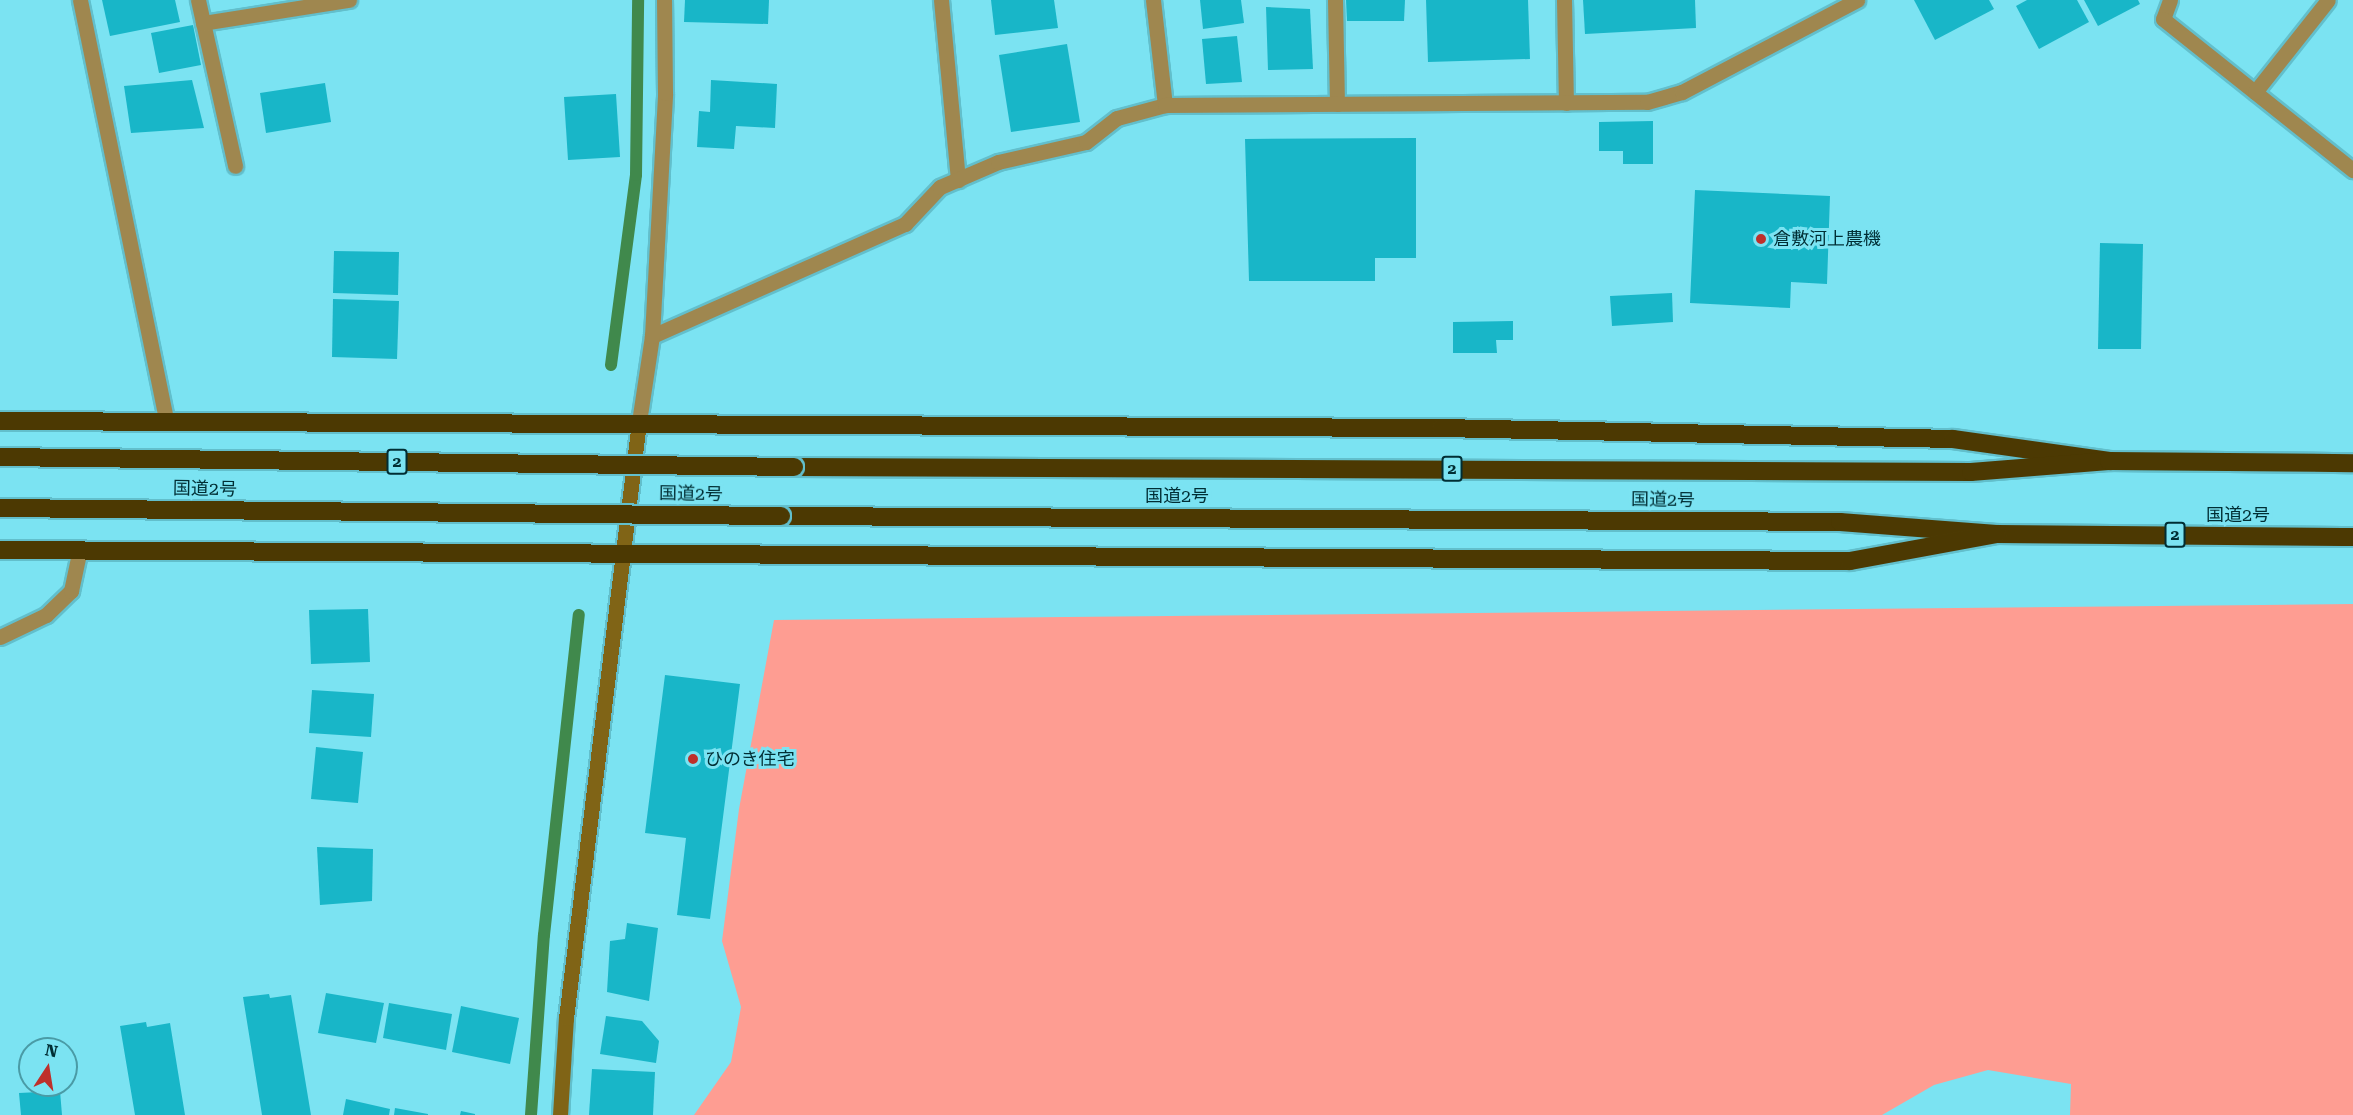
<!DOCTYPE html>
<meta charset="utf-8">
<style>
body{margin:0}
#map{position:relative;width:2353px;height:1115px;overflow:hidden;background:#7be3f2;font-family:"Roboto Serif","Noto Sans JP",serif}
div>[style]{position:absolute}
[style*='--x']{left:calc(var(--x)*1px);top:calc(var(--y)*1px);width:calc(var(--w)*1px);rotate:calc(var(--a)*1deg)}
.green>*{inset:0;background:#fe9d92}
.stream>*{height:12px;margin:-6px;padding:0 6px;transform-origin:6px;border-radius:6px;background:#40894c}
.building>*{inset:0;background:#18b6c8}
.roads{filter:drop-shadow(2px 0 #62bfcc) drop-shadow(-2px 0 #62bfcc) drop-shadow(0 2px #62bfcc) drop-shadow(0 -2px #62bfcc)}
.street>*{height:15px;margin:-7.5px;padding:0 7.5px;transform-origin:7.5px;border-radius:7.5px;background:#9f874f}
.secondary>*{height:15px;margin:-7.5px;padding:0 7.5px;transform-origin:7.5px;border-radius:7.5px;background:#806416}
.highway>*{height:18px;margin:-9px;padding:0 9px;transform-origin:9px;border-radius:9px;background:#4c3902}
.bridges{filter:drop-shadow(2px 0 #62bfcc) drop-shadow(-2px 0 #62bfcc) drop-shadow(0 2px #62bfcc) drop-shadow(0 -2px #62bfcc)}
.highway-bridge>*{height:18px;margin:-9px;padding:0 9px;transform-origin:9px;border-radius:9px;background:#4c3902}
.dots>*{width:16px;height:16px;translate:-50% -50%;box-sizing:border-box;border:3px solid #7be3f2;border-radius:50%}
span{translate:-50% -50%;white-space:nowrap;text-align:center;line-height:1.15;-webkit-text-stroke:6px #7be3f2;paint-order:stroke}
.shield-label span{padding:2px 4px;background:#7be3f2;border:2px solid;border-radius:4px;-webkit-text-stroke-width:0}
.shield-label{font-size:16px;color:#002e34;font-weight:700}
.poi-label{font-size:18px;color:#002e34}
.left{translate:0 -50%;text-align:left}
.street-label{font-size:18px;color:#002e34}
.north{position:absolute;left:18px;top:1037px;width:60px;height:60px;box-sizing:border-box;background:#7be3f2;border:2px solid #4a9ba6;border-radius:50%;rotate:12deg;font-size:16px;font-weight:700;line-height:24px;text-align:center;color:#002e34}
.north::after{content:'';display:block;margin:auto;width:21px;height:27px;background:#be302b;clip-path:polygon(50% 0,100% 100%,50% 72%,0 100%)}
</style>
<div id="map">
<div class="green">
<i style="clip-path:polygon(2353px 604px,2353px 1115px,2070px 1115px,2071px 1084px,1988px 1070px,1934px 1085px,1882px 1115px,694px 1115px,731px 1062px,741px 1007px,722px 941px,739px 809px,774px 620px)"></i>
</div>
<div class="stream">
<i style="--x:611;--y:365;--w:192;--a:-82.5"></i>
<i style="--x:636;--y:175;--w:175;--a:-89.3"></i>
<i style="--x:531;--y:1115;--w:180;--a:-85.9"></i>
<i style="--x:544;--y:935;--w:322;--a:-83.8"></i>
</div>
<div class="building">
<i style="clip-path:polygon(102px 0,175px 0,180px 22px,110px 36px)"></i>
<i style="clip-path:polygon(685px 0,769px 0,768px 24px,684px 22px)"></i>
<i style="clip-path:polygon(991px 0,1054px 0,1058px 28px,995px 35px)"></i>
<i style="clip-path:polygon(1200px 0,1241px 0,1244px 23px,1203px 29px)"></i>
<i style="clip-path:polygon(1346px 0,1405px 0,1404px 21px,1347px 21px)"></i>
<i style="clip-path:polygon(1426px 0,1528px 0,1530px 59px,1428px 62px)"></i>
<i style="clip-path:polygon(1583px 0,1695px 0,1696px 28px,1585px 34px)"></i>
<i style="clip-path:polygon(1914px 0,1989px 0,1994px 9px,1935px 40px)"></i>
<i style="clip-path:polygon(2027px 0,2077px 0,2089px 22px,2039px 49px,2016px 6px)"></i>
<i style="clip-path:polygon(2084px 0,2138px 0,2140px 4px,2098px 26px)"></i>
<i style="clip-path:polygon(1266px 7px,1310px 9px,1313px 69px,1268px 70px)"></i>
<i style="clip-path:polygon(193px 25px,201px 65px,159px 73px,151px 33px)"></i>
<i style="clip-path:polygon(1237px 36px,1242px 82px,1206px 84px,1202px 39px)"></i>
<i style="clip-path:polygon(1067px 44px,1080px 122px,1011px 132px,999px 55px)"></i>
<i style="clip-path:polygon(192px 80px,204px 128px,131px 133px,124px 86px)"></i>
<i style="clip-path:polygon(711px 80px,777px 84px,775px 128px,736px 126px,734px 149px,697px 147px,699px 111px,710px 112px)"></i>
<i style="clip-path:polygon(325px 83px,331px 122px,266px 133px,260px 93px)"></i>
<i style="clip-path:polygon(616px 94px,620px 157px,568px 160px,564px 97px)"></i>
<i style="clip-path:polygon(1653px 121px,1653px 164px,1623px 164px,1623px 151px,1599px 151px,1599px 122px)"></i>
<i style="clip-path:polygon(1416px 138px,1416px 258px,1375px 258px,1375px 281px,1249px 281px,1245px 139px)"></i>
<i style="clip-path:polygon(1695px 190px,1830px 196px,1827px 284px,1791px 282px,1790px 308px,1690px 303px)"></i>
<i style="clip-path:polygon(2100px 243px,2143px 244px,2141px 349px,2098px 349px)"></i>
<i style="clip-path:polygon(334px 251px,399px 252px,398px 295px,333px 293px)"></i>
<i style="clip-path:polygon(1672px 293px,1673px 322px,1612px 326px,1610px 296px)"></i>
<i style="clip-path:polygon(333px 299px,399px 301px,397px 359px,332px 357px)"></i>
<i style="clip-path:polygon(1513px 321px,1513px 340px,1496px 340px,1497px 353px,1453px 353px,1453px 322px)"></i>
<i style="clip-path:polygon(368px 609px,370px 662px,311px 664px,309px 610px)"></i>
<i style="clip-path:polygon(665px 675px,740px 684px,710px 919px,677px 915px,686px 838px,645px 833px)"></i>
<i style="clip-path:polygon(312px 690px,374px 694px,371px 737px,309px 733px)"></i>
<i style="clip-path:polygon(316px 747px,363px 752px,358px 803px,311px 799px)"></i>
<i style="clip-path:polygon(317px 847px,373px 849px,372px 901px,320px 905px)"></i>
<i style="clip-path:polygon(627px 923px,658px 928px,649px 1001px,607px 992px,610px 941px,625px 939px)"></i>
<i style="clip-path:polygon(326px 993px,384px 1003px,376px 1043px,318px 1033px)"></i>
<i style="clip-path:polygon(269px 994px,270px 998px,291px 995px,311px 1115px,262px 1115px,243px 997px)"></i>
<i style="clip-path:polygon(389px 1003px,452px 1014px,446px 1050px,383px 1038px)"></i>
<i style="clip-path:polygon(461px 1006px,519px 1018px,510px 1064px,452px 1052px)"></i>
<i style="clip-path:polygon(606px 1016px,642px 1021px,659px 1041px,656px 1063px,600px 1054px)"></i>
<i style="clip-path:polygon(146px 1022px,147px 1027px,170px 1023px,185px 1115px,135px 1115px,120px 1026px)"></i>
<i style="clip-path:polygon(592px 1069px,655px 1072px,653px 1115px,589px 1115px)"></i>
<i style="clip-path:polygon(60px 1091px,62px 1115px,21px 1115px,19px 1093px)"></i>
<i style="clip-path:polygon(346px 1099px,390px 1109px,389px 1115px,343px 1115px)"></i>
<i style="clip-path:polygon(395px 1108px,428px 1114px,428px 1115px,394px 1115px)"></i>
<i style="clip-path:polygon(461px 1111px,475px 1114px,475px 1115px,460px 1115px)"></i>
</div>
<div class="roads">
<div class="street">
<i style="--x:80;--y:0;--w:429;--a:78.4"></i>
<i style="--x:198;--y:0;--w:170;--a:77.4"></i>
<i style="--x:941;--y:0;--w:181;--a:84.6"></i>
<i style="--x:1153;--y:0;--w:106;--a:83.5"></i>
<i style="--x:1335;--y:0;--w:104;--a:88.9"></i>
<i style="--x:1564;--y:0;--w:103;--a:88.9"></i>
<i style="--x:2170;--y:0;--w:20;--a:110"></i>
<i style="--x:2163;--y:19;--w:243;--a:38.5"></i>
<i style="--x:203;--y:23;--w:148;--a:-9"></i>
<i style="--x:2255;--y:92;--w:117;--a:-51.6"></i>
<i style="--x:652;--y:336;--w:277;--a:-23.9"></i>
<i style="--x:905;--y:224;--w:51;--a:-46.6"></i>
<i style="--x:940;--y:187;--w:63;--a:-23.3"></i>
<i style="--x:998;--y:162;--w:90;--a:-12.8"></i>
<i style="--x:1086;--y:142;--w:39;--a:-38"></i>
<i style="--x:1117;--y:118;--w:50;--a:-15.2"></i>
<i style="--x:1165;--y:105;--w:482;--a:-0.4"></i>
<i style="--x:1647;--y:102;--w:36;--a:-16"></i>
<i style="--x:1682;--y:92;--w:198;--a:-27.7"></i>
<i style="--x:639;--y:422;--w:87;--a:-81.4"></i>
<i style="--x:652;--y:336;--w:243;--a:-86.9"></i>
<i style="--x:665;--y:93;--w:93;--a:-90.6"></i>
<i style="--x:0;--y:637;--w:51;--a:-25.6"></i>
<i style="--x:46;--y:615;--w:35;--a:-44"></i>
<i style="--x:71;--y:591;--w:40;--a:-78"></i>
</div>
<div class="secondary">
<i style="--x:560;--y:1115;--w:97;--a:-86.5"></i>
<i style="--x:566;--y:1018;--w:600;--a:-83.02"></i>
</div>
<div class="highway">
<i style="--x:0;--y:421;--w:1441;--a:0.28"></i>
<i style="--x:1441;--y:428;--w:512;--a:1.23"></i>
<i style="--x:1953;--y:439;--w:158;--a:8"></i>
<i style="--x:794;--y:467;--w:1177;--a:0.24"></i>
<i style="--x:1971;--y:472;--w:138;--a:-4.6"></i>
<i style="--x:2109;--y:461;--w:244;--a:0.5"></i>
<i style="--x:781;--y:516;--w:1059;--a:0.32"></i>
<i style="--x:1840;--y:522;--w:157;--a:4.4"></i>
<i style="--x:1997;--y:534;--w:356;--a:0.5"></i>
<i style="--x:0;--y:550;--w:1850;--a:0.34"></i>
<i style="--x:1850;--y:561;--w:149;--a:-10.4"></i>
</div>
</div>
<div class="bridges">
<div class="highway-bridge">
<i style="--x:0;--y:457;--w:794;--a:0.72"></i>
<i style="--x:0;--y:508;--w:781;--a:0.59"></i>
</div>
</div>
<div class="dots">
<i style="left:1761px;top:239px;background:#be302b"></i>
<i style="left:693px;top:759px;background:#be302b"></i>
</div>
<div class="shield-label">
<span style="left:397px;top:462px">2</span>
<span style="left:1452px;top:469px">2</span>
<span style="left:2175px;top:535px">2</span>
</div>
<div class="poi-label">
<span class="left" style="left:1773px;top:239px">倉敷河上農機</span>
<span class="left" style="left:705px;top:759px">ひのき住宅</span>
</div>
<div class="street-label">
<span style="left:205px;top:489px;rotate:1deg">国道2号</span>
<span style="left:691px;top:494px;rotate:1deg">国道2号</span>
<span style="left:1177px;top:496px">国道2号</span>
<span style="left:1663px;top:500px;rotate:1deg">国道2号</span>
<span style="left:2238px;top:515px">国道2号</span>
</div>
<div class="north">N</div>
</div>
